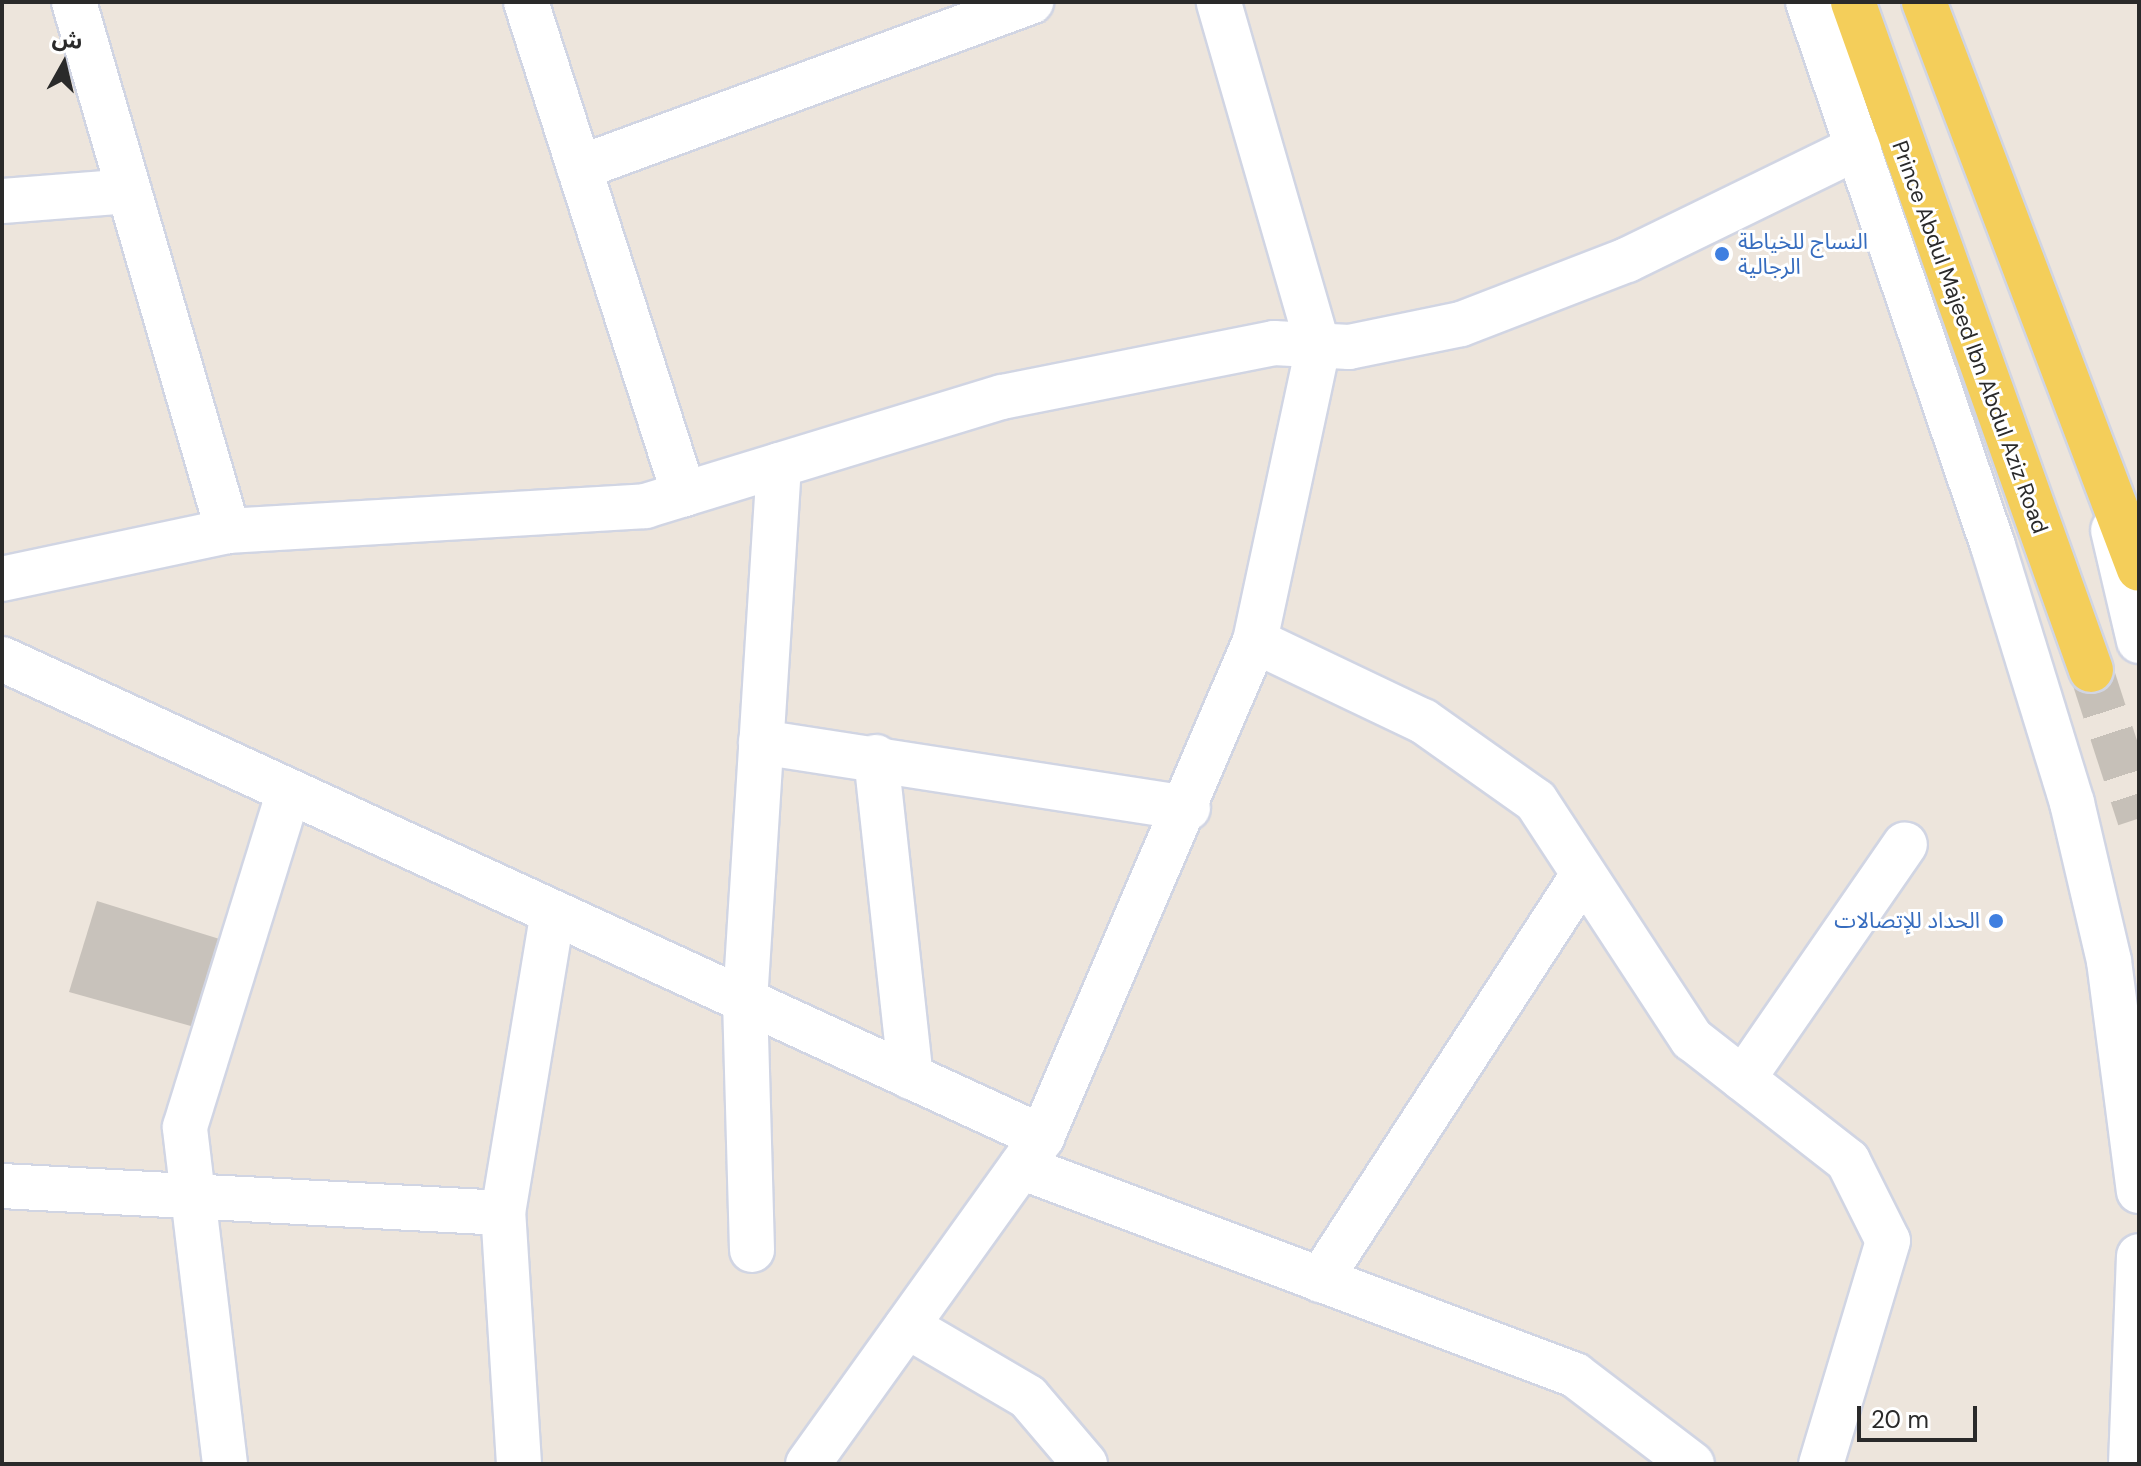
<!DOCTYPE html>
<meta charset="utf-8">
<style>
body{margin:0}
#map{position:relative;width:2141px;height:1466px;overflow:hidden;background:#ede5dc;font-family:"DM Sans","Noto Sans Arabic",sans-serif}
div>[style]{position:absolute}
[style*='--x']{left:calc(var(--x)*1px);top:calc(var(--y)*1px);width:calc(var(--w)*1px);rotate:calc(var(--a)*1deg)}
.building>*{inset:0;background:#c8c2bb}
.primary-tunnel>*{height:44px;margin-top:-22px;transform-origin:0;background:repeating-linear-gradient(90deg,#c6c0b8 0 44px,transparent 0 66px)}
.roads{filter:drop-shadow(2px 0 #d1d5e3) drop-shadow(-2px 0 #d1d5e3) drop-shadow(0 2px #d1d5e3) drop-shadow(0 -2px #d1d5e3)}
.street>*{height:44px;margin:-22px;padding:0 22px;transform-origin:22px;border-radius:22px;background:#fff}
.secondary>*{height:44px;margin:-22px;padding:0 22px;transform-origin:22px;border-radius:22px;background:#fff}
.primary>*{height:44px;margin:-22px;padding:0 22px;transform-origin:22px;border-radius:22px;background:#f4ce5a}
.dots>*{width:22px;height:22px;translate:-50% -50%;box-sizing:border-box;border:4px solid #fff;border-radius:50%}
span{translate:-50% -50%;white-space:nowrap;text-align:center;line-height:1.15;-webkit-text-stroke:6px #fff;paint-order:stroke}
.shop-label{font-size:22px;color:#366cbe}
.left{translate:0 -50%;text-align:left}
.right{translate:-100% -50%;text-align:right}
.street-label{font-size:22px;color:#2a2a2a}
.frame{position:absolute;inset:0;border:4px solid #2a2a2a;pointer-events:none}
.north{position:absolute;left:24px;top:24px;width:80px;height:80px;-webkit-text-stroke:6px #fff;paint-order:stroke;rotate:8deg;font-size:22px;font-weight:700;line-height:32px;text-align:center;color:#2a2a2a}
.north::after{content:'';display:block;margin:auto;width:28px;height:36px;background:#2a2a2a;clip-path:polygon(50% 0,100% 100%,50% 72%,0 100%)}
.scale{position:absolute;left:1857px;top:1406px;width:120px;height:36px;box-sizing:border-box;border:4px solid #2a2a2a;border-top:0;padding-left:10px;font-size:24px;line-height:28px;white-space:nowrap;color:#2a2a2a;-webkit-text-stroke:6px #fff;paint-order:stroke}
</style>
<div id="map">
<div class="building">
<i style="clip-path:polygon(97px 901px,226px 941px,198px 1028px,69px 992px)"></i>
</div>
<div class="primary-tunnel">
<i style="--x:2091;--y:670;--w:156;--a:72"></i>
</div>
<div class="roads">
<div class="street">
<i style="--x:74;--y:2;--w:551;--a:73.77"></i>
<i style="--x:526;--y:2;--w:517;--a:72.2"></i>
<i style="--x:579;--y:168;--w:482;--a:-20.2"></i>
<i style="--x:2;--y:201;--w:127;--a:-4.5"></i>
<i style="--x:2;--y:579;--w:231;--a:-12"></i>
<i style="--x:228;--y:531;--w:418;--a:-3.4"></i>
<i style="--x:645;--y:506;--w:373;--a:-17"></i>
<i style="--x:1002;--y:397;--w:277;--a:-11.2"></i>
<i style="--x:1274;--y:343;--w:75;--a:3.1"></i>
<i style="--x:1349;--y:347;--w:114;--a:-11.6"></i>
<i style="--x:1461;--y:324;--w:178;--a:-21.1"></i>
<i style="--x:1627;--y:260;--w:258;--a:-26"></i>
<i style="--x:1255;--y:641;--w:186;--a:25.5"></i>
<i style="--x:1423;--y:721;--w:138;--a:35.3"></i>
<i style="--x:1536;--y:801;--w:285;--a:56.8"></i>
<i style="--x:1692;--y:1039;--w:198;--a:38"></i>
<i style="--x:1848;--y:1161;--w:89;--a:63.4"></i>
<i style="--x:1888;--y:1241;--w:233;--a:106.7"></i>
<i style="--x:2;--y:659;--w:1145;--a:24.68"></i>
<i style="--x:761;--y:742;--w:432;--a:8.8"></i>
<i style="--x:876;--y:757;--w:322;--a:83.8"></i>
<i style="--x:1743;--y:1079;--w:285;--a:-55.4"></i>
<i style="--x:1021;--y:1167;--w:592;--a:20.58"></i>
<i style="--x:1575;--y:1375;--w:147;--a:37.3"></i>
<i style="--x:2;--y:1186;--w:502;--a:3.08"></i>
<i style="--x:752;--y:1250;--w:249;--a:-91.6"></i>
<i style="--x:745;--y:1001;--w:537;--a:-86.37"></i>
<i style="--x:1320;--y:1280;--w:483;--a:-57"></i>
<i style="--x:907;--y:1326;--w:140;--a:30.4"></i>
<i style="--x:1028;--y:1397;--w:88;--a:49.6"></i>
<i style="--x:225;--y:1464;--w:339;--a:-96.8"></i>
<i style="--x:185;--y:1127;--w:351;--a:-72.8"></i>
<i style="--x:519;--y:1464;--w:252;--a:-93.6"></i>
<i style="--x:503;--y:1213;--w:305;--a:-80.6"></i>
<i style="--x:808;--y:1464;--w:402;--a:-54.4"></i>
<i style="--x:1042;--y:1137;--w:540;--a:-66.76"></i>
<i style="--x:1255;--y:641;--w:302;--a:-77.9"></i>
<i style="--x:1318;--y:346;--w:358;--a:-106.1"></i>
</div>
<div class="secondary">
<i style="--x:1808;--y:2;--w:575;--a:71.22"></i>
<i style="--x:1993;--y:546;--w:269;--a:72.9"></i>
<i style="--x:2072;--y:803;--w:162;--a:76.8"></i>
<i style="--x:2109;--y:961;--w:232;--a:82.6"></i>
<i style="--x:2113;--y:530;--w:114;--a:76.8"></i>
<i style="--x:2131;--y:1464;--w:208;--a:-87.8"></i>
</div>
<div class="primary">
<i style="--x:1853;--y:2;--w:709;--a:70.39"></i>
<i style="--x:1924;--y:2;--w:606;--a:69.23"></i>
</div>
</div>
<div class="dots">
<i style="left:1722px;top:254px;background:#3f7fe0"></i>
<i style="left:1996px;top:921px;background:#3f7fe0"></i>
</div>
<div class="shop-label">
<span class="left" style="left:1738px;top:254px">النساج للخياطة<br>الرجالية</span>
<span class="right" style="left:1980px;top:921px">الحداد للإتصالات</span>
</div>
<div class="street-label">
<span style="left:1970px;top:337px;rotate:70deg">Prince Abdul Majeed Ibn Abdul Aziz Road</span>
</div>
<div class="frame"></div>
<div class="north">ش</div>
<div class="scale">20 m</div>
</div>
